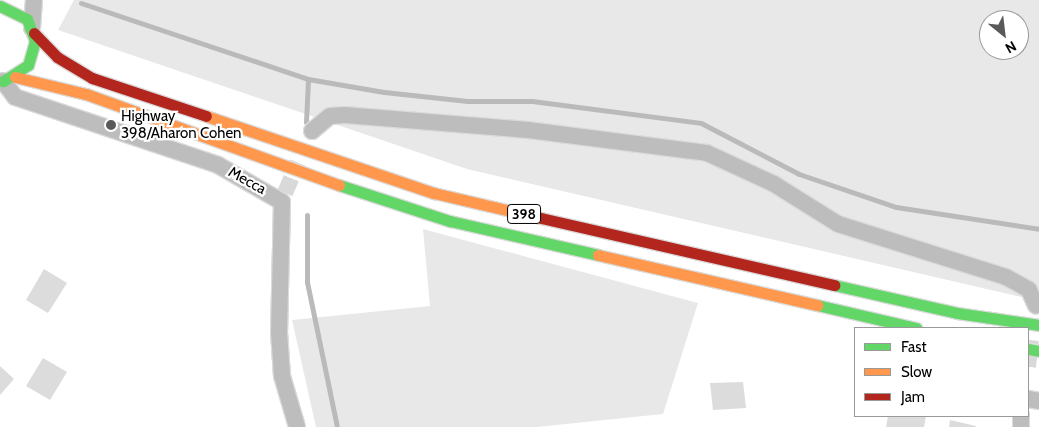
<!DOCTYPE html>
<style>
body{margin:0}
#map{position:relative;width:1039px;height:427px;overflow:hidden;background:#fff;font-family:Cabin,sans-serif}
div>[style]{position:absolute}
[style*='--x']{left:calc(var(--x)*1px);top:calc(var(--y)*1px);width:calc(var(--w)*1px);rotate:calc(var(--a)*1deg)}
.green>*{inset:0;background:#e8e8e8}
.stream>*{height:5px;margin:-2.5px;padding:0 2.5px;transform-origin:2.5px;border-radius:2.5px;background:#bababa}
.building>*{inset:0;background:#dcdcdc}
.street-tunnel>*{height:16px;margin-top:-8px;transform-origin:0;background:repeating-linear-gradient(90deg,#d9d9d9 0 16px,transparent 0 24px)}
.roads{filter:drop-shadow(1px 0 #dbdbdb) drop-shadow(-1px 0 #dbdbdb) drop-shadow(0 1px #dbdbdb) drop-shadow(0 -1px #dbdbdb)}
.street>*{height:16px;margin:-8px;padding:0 8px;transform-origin:8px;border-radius:8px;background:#bdbdbd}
.fast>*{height:11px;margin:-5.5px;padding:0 5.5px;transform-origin:5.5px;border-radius:5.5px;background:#63d668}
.slow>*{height:11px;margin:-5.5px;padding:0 5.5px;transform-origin:5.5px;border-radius:5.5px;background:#ff974d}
.jam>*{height:11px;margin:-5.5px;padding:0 5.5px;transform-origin:5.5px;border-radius:5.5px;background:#b3261e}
.dots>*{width:14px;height:14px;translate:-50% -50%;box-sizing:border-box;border:2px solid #fff;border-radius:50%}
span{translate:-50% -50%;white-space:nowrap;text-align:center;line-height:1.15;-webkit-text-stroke:4.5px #fff;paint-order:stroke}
.shield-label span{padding:1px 4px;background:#fff;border:1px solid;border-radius:4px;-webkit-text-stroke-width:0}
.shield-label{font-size:14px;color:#000;font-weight:700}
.poi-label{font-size:15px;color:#000}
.left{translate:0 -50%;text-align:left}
.street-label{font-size:15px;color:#000}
.legend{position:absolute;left:854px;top:327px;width:175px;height:90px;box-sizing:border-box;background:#fff;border:1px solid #999;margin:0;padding:6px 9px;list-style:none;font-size:15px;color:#000}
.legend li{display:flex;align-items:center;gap:10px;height:25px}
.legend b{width:25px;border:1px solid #999}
.north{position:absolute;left:979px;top:10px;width:50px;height:50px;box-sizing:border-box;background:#fff;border:1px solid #999;border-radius:50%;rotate:151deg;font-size:14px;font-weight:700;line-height:20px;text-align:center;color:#000}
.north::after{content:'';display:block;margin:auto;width:18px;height:22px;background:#595959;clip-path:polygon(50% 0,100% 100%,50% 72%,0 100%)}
</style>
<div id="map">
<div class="green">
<i style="clip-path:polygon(evenodd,74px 0,1039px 0,1039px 301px,467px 169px,58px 30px,74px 0,989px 20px,1019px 20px,1019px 50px,989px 50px,989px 20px)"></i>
<i style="clip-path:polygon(423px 229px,698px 303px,663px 414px,537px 427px,316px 427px,292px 320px,430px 306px)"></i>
</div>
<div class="stream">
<i style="--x:81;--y:3;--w:239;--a:18.5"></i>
<i style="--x:308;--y:79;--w:77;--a:9.7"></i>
<i style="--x:384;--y:92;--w:84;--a:6.1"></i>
<i style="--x:468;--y:101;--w:64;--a:0"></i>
<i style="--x:532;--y:101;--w:170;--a:7.4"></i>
<i style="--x:701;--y:123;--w:110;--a:27.5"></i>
<i style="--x:799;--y:174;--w:102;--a:18.8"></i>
<i style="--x:896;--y:207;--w:145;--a:8.7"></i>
<i style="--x:306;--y:122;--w:43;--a:-87.3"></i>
<i style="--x:307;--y:215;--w:67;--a:90"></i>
<i style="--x:307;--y:282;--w:148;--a:78.3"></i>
</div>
<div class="building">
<i style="clip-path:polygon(44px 269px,67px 283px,48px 313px,26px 300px)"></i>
<i style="clip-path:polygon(43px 358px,67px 372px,50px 400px,26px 386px)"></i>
<i style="clip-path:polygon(0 366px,14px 379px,0 395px)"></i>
<i style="clip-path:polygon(743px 382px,746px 408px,713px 410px,710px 383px)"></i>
<i style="clip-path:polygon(888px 416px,926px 416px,924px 427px,886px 427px)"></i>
<i style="clip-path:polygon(950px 420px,976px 426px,976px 427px,949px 427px)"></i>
</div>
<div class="street-tunnel">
<i style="--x:285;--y:193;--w:33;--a:-67"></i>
<i style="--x:1028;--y:367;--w:27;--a:-84"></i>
</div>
<div class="roads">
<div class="street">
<i style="--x:32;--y:28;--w:28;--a:-86"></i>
<i style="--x:3;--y:81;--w:20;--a:53"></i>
<i style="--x:15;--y:97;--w:214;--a:18.5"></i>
<i style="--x:218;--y:165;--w:74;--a:30"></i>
<i style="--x:282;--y:202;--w:130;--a:91.3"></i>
<i style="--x:279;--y:332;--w:44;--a:86.1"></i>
<i style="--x:282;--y:376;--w:53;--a:73.6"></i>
<i style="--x:312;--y:131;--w:23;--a:-40"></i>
<i style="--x:330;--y:116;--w:15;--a:-4"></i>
<i style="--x:345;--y:115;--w:184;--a:4.7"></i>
<i style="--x:528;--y:130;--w:180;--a:7.3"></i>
<i style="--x:707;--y:153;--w:74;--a:24.8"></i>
<i style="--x:774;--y:184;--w:75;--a:32"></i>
<i style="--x:838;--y:224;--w:176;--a:17.5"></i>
<i style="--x:1006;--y:277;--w:26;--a:29"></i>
<i style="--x:1029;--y:290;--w:17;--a:66"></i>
<i style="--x:1028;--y:399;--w:11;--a:10"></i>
<i style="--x:1021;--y:416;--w:11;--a:90"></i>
</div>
<div class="fast">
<i style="--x:0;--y:6;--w:30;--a:26"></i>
<i style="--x:27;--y:19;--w:23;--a:70"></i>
<i style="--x:35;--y:41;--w:25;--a:106"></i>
<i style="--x:28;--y:65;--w:30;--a:147"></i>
<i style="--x:339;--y:185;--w:117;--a:18"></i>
<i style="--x:450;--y:221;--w:152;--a:12.9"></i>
<i style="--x:834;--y:285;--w:126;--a:12.8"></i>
<i style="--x:957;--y:313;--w:83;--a:8.3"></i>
<i style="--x:817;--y:305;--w:102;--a:13.1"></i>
<i style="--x:1028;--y:349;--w:11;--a:10"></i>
</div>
<div class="slow">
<i style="--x:15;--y:77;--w:73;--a:13.5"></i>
<i style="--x:86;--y:94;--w:269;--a:19.8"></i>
<i style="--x:206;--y:116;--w:241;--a:18.7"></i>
<i style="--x:434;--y:193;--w:110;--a:13.2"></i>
<i style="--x:598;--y:255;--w:225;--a:12.9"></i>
</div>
<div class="jam">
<i style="--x:34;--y:33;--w:33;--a:46"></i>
<i style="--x:57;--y:57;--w:41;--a:31"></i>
<i style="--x:92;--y:78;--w:120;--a:18.4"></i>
<i style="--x:541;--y:218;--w:301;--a:12.9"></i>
</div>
</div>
<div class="dots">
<i style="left:111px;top:125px;background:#595959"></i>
</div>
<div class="shield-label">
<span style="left:524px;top:214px">398</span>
</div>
<div class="poi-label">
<span class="left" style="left:121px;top:125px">Highway<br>398/Aharon Cohen</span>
</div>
<div class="street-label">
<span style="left:247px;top:181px;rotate:29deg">Mecca</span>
</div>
<ul class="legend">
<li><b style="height:6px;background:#63d668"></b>Fast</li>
<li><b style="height:6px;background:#ff974d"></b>Slow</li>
<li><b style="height:6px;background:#b3261e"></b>Jam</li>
</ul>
<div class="north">N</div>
</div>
